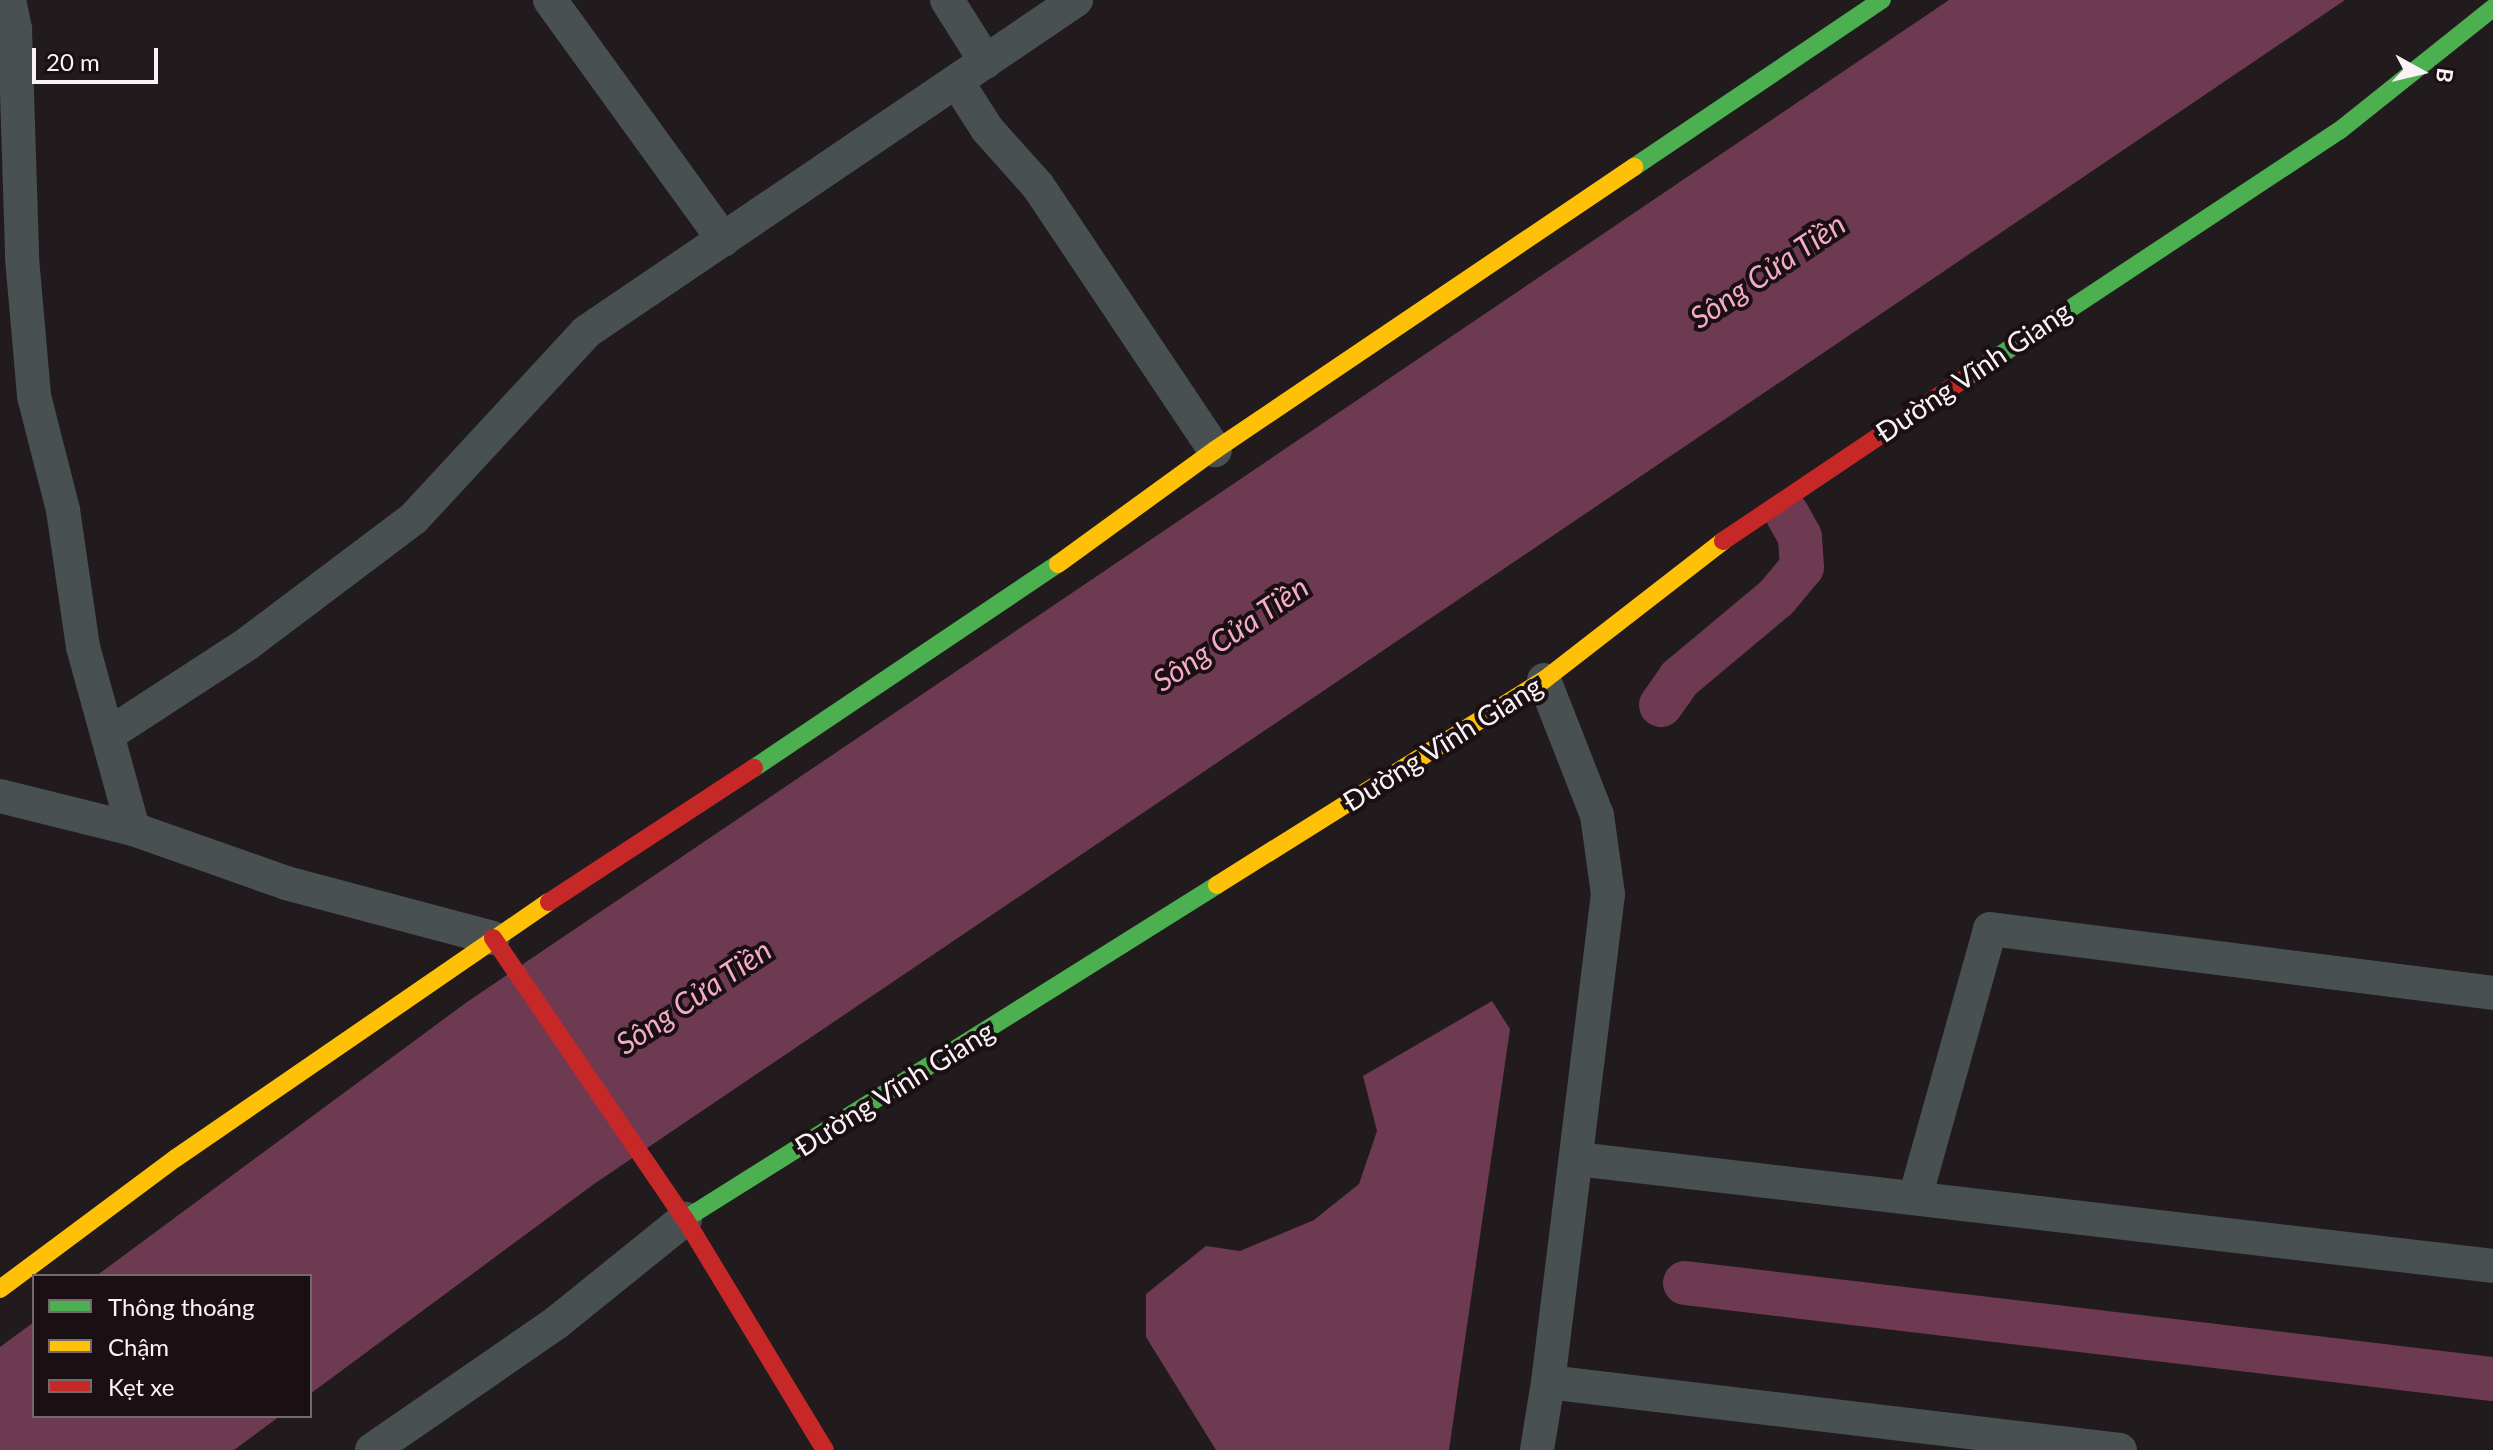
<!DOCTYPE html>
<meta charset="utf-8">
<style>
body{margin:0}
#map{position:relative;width:2493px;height:1450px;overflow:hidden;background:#211b1d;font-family:Lato,sans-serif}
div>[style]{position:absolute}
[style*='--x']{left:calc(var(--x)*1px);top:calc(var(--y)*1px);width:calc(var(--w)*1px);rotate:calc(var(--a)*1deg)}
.water>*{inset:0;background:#6e3a51}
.canal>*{height:44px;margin:-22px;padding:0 22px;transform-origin:22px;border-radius:22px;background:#6e3a51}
.street>*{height:34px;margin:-17px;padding:0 17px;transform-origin:17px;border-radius:17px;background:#485051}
.fast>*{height:18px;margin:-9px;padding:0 9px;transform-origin:9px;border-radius:9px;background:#4caf50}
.slow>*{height:18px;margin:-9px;padding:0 9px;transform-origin:9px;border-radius:9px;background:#ffc107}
.jam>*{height:18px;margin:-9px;padding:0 9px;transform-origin:9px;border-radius:9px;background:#c62828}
span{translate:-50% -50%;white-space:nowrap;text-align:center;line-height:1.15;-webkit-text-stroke:8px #1a0f13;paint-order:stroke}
.street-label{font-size:28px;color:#fbf2f5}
.water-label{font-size:30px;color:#f4abc8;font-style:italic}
.legend{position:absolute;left:32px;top:1274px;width:280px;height:144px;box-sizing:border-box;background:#1a0f13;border:2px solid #746a6d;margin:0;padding:10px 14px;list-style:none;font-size:24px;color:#fbf2f5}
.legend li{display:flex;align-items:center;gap:16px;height:40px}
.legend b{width:40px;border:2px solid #746a6d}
.north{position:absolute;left:2381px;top:32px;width:80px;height:80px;-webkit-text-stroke:6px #1a0f13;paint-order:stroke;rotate:98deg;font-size:22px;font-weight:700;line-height:32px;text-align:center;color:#fbf2f5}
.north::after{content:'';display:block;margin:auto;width:28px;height:36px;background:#fbf2f5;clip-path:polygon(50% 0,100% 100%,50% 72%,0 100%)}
.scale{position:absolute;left:32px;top:48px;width:126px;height:36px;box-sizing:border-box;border:4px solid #fbf2f5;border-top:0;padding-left:10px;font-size:24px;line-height:28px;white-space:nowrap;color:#fbf2f5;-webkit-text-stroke:6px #1a0f13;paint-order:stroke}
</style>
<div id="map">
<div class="water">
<i style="clip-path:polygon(1949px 0,2345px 0,594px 1184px,310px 1394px,310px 1276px,96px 1276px,467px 1002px)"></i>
<i style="clip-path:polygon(1492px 1001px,1510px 1029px,1449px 1450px,1216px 1450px,1146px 1337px,1146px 1294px,1206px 1246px,1240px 1251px,1314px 1220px,1359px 1184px,1377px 1131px,1363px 1076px)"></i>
<i style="clip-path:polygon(34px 1322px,34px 1416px,280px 1416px,234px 1450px,0 1450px,0 1347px)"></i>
</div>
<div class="canal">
<i style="--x:1661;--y:705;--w:32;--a:-55"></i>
<i style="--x:1679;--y:679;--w:126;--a:-39.9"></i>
<i style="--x:1776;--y:598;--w:40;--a:-50"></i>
<i style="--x:1802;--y:567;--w:30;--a:-94"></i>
<i style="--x:1800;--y:537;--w:26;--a:-119"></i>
<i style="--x:1685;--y:1283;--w:814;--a:6.78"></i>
</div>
<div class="street">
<i style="--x:9;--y:0;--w:30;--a:78"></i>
<i style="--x:15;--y:29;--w:229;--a:88.2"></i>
<i style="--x:22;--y:258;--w:139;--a:85"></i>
<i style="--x:34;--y:396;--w:118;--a:75.7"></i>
<i style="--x:63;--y:510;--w:138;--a:81.7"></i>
<i style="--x:83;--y:647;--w:189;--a:74.6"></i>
<i style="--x:550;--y:0;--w:296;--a:54.1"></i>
<i style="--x:947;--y:0;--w:73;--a:57.8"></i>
<i style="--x:957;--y:82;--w:56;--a:57.4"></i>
<i style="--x:987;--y:129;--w:76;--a:48.2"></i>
<i style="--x:1038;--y:186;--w:318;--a:56.2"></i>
<i style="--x:1544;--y:680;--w:145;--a:68.6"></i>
<i style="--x:1597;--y:815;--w:80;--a:82.1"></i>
<i style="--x:1608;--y:894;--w:492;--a:97"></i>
<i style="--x:1548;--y:1382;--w:576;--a:6.78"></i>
<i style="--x:109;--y:734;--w:165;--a:-33.1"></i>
<i style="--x:247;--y:644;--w:209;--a:-37"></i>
<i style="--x:414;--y:518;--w:253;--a:-47.2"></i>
<i style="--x:586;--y:332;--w:592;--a:-34.12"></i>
<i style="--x:0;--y:796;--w:137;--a:13.9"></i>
<i style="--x:133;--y:829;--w:162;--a:19.4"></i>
<i style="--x:286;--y:883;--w:214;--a:14.9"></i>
<i style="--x:1577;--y:1159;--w:922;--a:6.66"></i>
<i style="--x:1915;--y:1198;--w:279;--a:-74.4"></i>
<i style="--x:1990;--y:929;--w:507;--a:7.25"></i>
<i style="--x:372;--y:1450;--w:224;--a:-34.6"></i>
<i style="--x:556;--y:1323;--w:166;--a:-38.9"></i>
<i style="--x:1537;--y:1450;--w:69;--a:-80.8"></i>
</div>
<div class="fast">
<i style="--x:1634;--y:167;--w:299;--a:-34"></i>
<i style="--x:1967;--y:377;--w:446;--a:-33.5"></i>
<i style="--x:2339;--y:131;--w:197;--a:-38.6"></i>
<i style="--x:754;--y:768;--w:366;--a:-33.9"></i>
<i style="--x:685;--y:1219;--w:628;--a:-32.12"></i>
</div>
<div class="slow">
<i style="--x:1058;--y:564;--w:194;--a:-36"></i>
<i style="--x:1215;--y:450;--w:506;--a:-34.04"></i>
<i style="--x:1217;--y:885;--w:386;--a:-32.1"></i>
<i style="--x:1544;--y:680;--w:227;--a:-37.8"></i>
<i style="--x:0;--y:1289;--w:219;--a:-36.7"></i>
<i style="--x:176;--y:1158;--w:452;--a:-34.5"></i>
</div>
<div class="jam">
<i style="--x:1723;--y:541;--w:294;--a:-33.9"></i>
<i style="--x:549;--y:902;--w:245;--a:-33.2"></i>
<i style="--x:493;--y:938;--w:340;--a:55.7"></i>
<i style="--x:685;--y:1219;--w:270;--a:58.8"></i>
</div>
<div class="street-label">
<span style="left:1973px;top:371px;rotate:-34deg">Đường Vĩnh Giang</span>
<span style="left:1442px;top:743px;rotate:-32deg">Đường Vĩnh Giang</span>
<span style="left:894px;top:1088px;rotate:-32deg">Đường Vĩnh Giang</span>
</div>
<div class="water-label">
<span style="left:1767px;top:270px;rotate:-34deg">Sông Cửa Tiền</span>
<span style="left:1230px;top:633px;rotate:-34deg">Sông Cửa Tiền</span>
<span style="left:693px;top:996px;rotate:-34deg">Sông Cửa Tiền</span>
</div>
<ul class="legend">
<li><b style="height:10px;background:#4caf50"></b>Thông thoáng</li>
<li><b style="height:10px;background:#ffc107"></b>Chậm</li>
<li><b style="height:10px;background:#c62828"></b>Kẹt xe</li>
</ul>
<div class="north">B</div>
<div class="scale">20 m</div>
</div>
